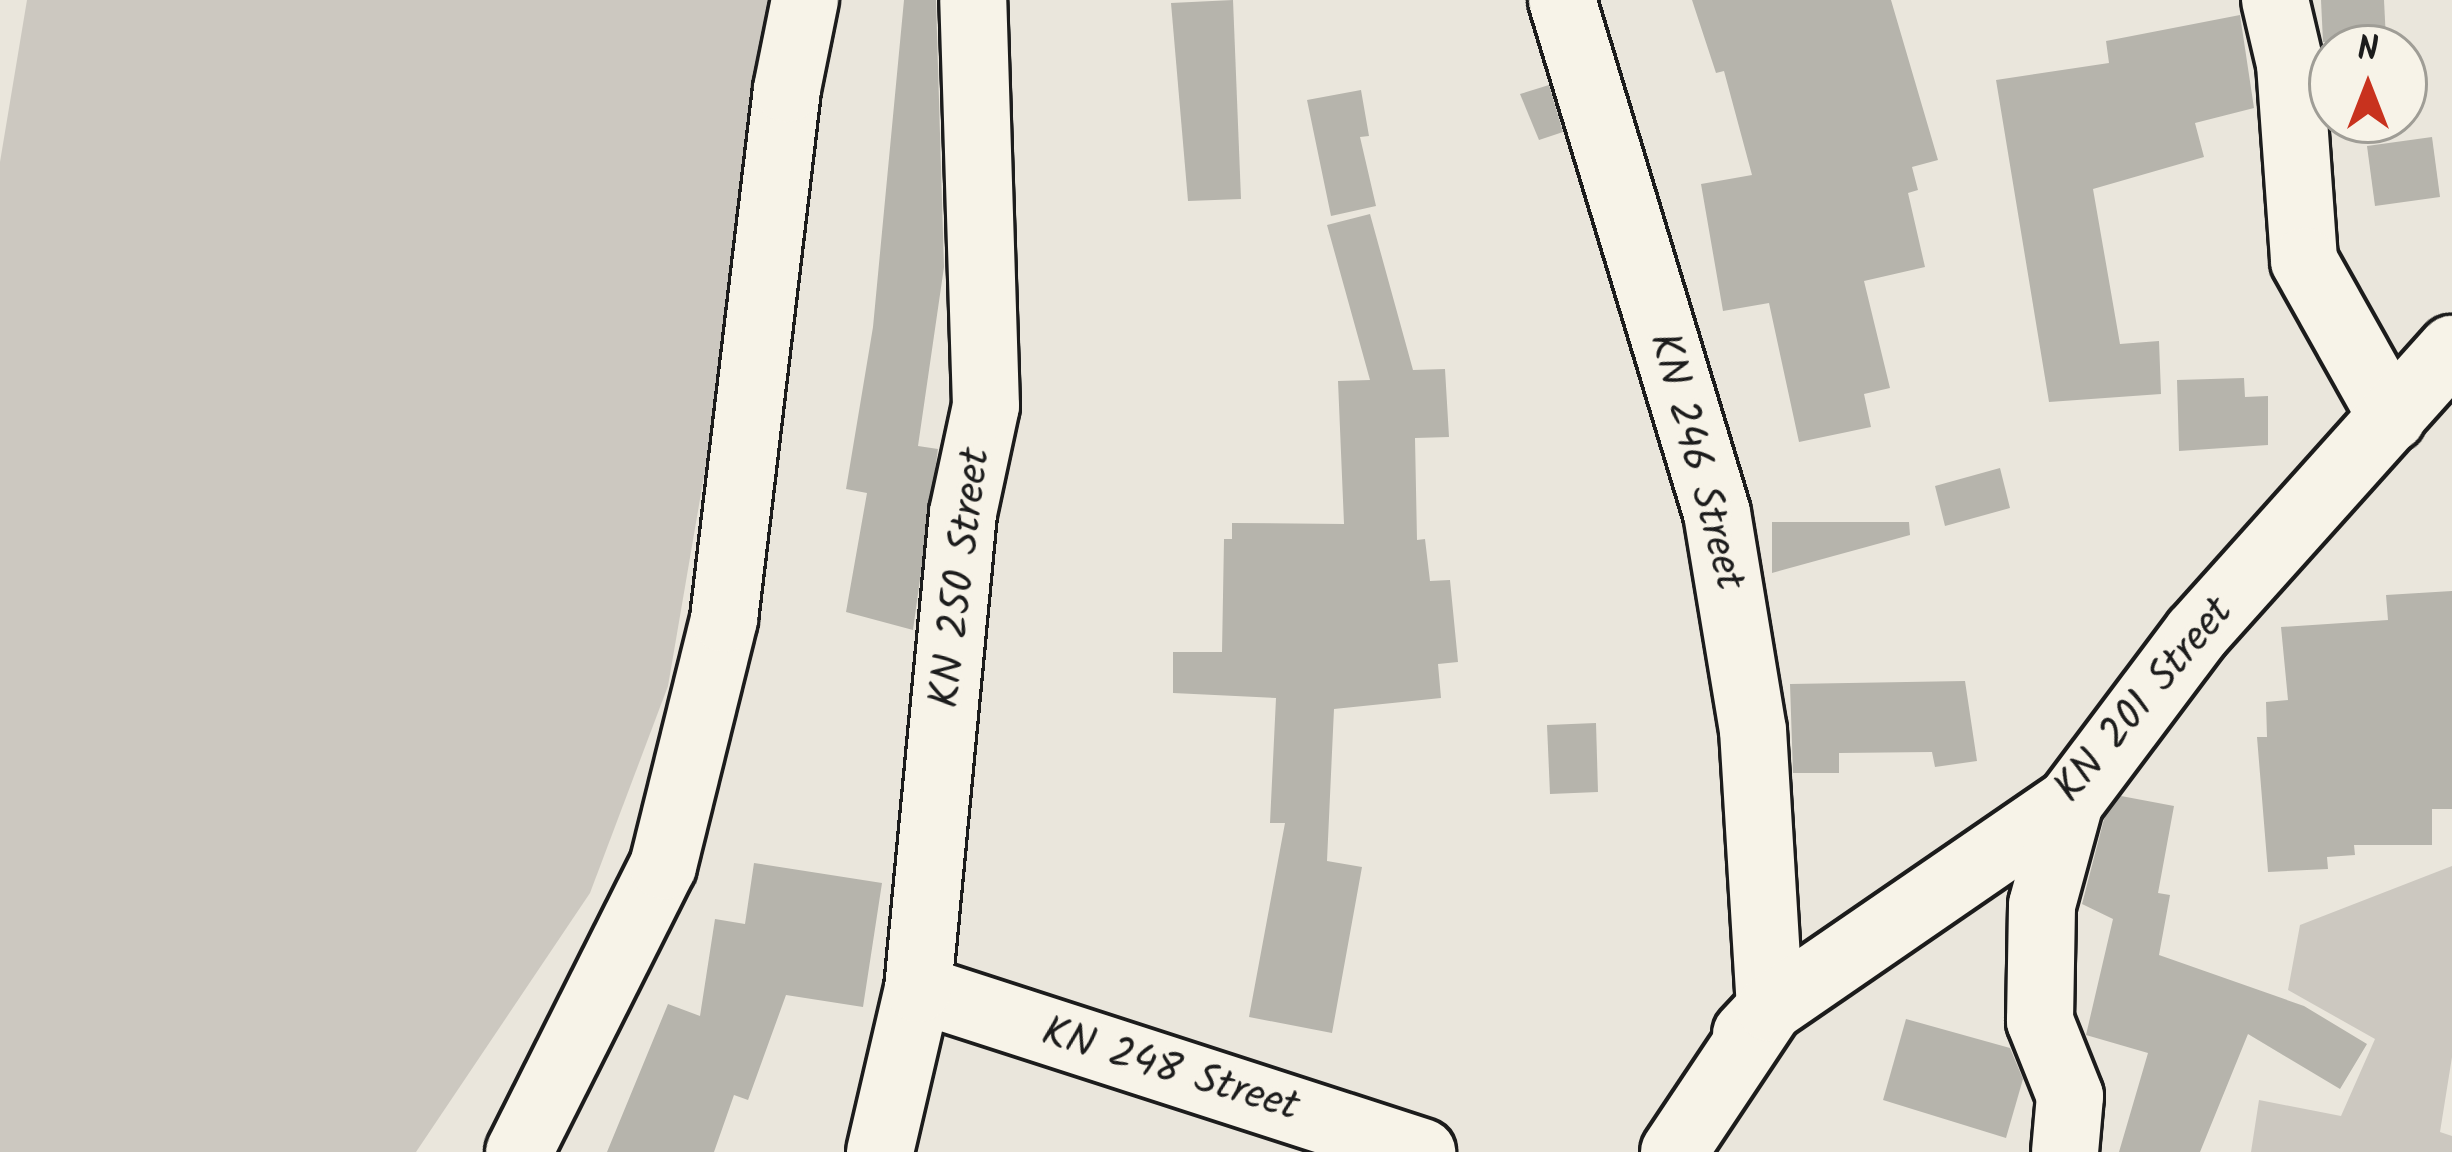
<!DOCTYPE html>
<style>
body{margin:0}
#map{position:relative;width:2452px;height:1152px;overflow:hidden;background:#eae6dc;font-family:Kalam,sans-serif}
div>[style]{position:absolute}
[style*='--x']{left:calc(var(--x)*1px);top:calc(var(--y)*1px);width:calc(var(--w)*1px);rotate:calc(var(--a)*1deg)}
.green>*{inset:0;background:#ccc8c0}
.building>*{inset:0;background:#b6b4ac}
.roads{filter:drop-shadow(3px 0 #1c1c1c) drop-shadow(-3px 0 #1c1c1c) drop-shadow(0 3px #1c1c1c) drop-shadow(0 -3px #1c1c1c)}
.minor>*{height:66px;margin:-33px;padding:0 33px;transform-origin:33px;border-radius:33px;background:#f7f3e8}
span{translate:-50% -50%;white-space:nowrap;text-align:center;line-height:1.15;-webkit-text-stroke:9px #f7f3e8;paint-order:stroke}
.street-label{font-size:42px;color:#1c1c1c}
.north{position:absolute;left:2308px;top:24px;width:120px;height:120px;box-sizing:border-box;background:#f7f3e8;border:3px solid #9f9d96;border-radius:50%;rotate:0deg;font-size:33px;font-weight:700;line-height:48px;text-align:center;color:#1c1c1c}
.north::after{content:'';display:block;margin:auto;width:42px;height:54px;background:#c8321e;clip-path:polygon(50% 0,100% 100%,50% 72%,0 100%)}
</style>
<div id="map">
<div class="green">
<i style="clip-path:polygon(27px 0,768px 0,767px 108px,668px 686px,590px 893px,416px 1152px,0 1152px,0 162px)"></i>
<i style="clip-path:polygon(2452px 866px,2452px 1057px,2440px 1132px,2452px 1136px,2452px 1152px,2251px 1152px,2259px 1100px,2341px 1116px,2375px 1039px,2288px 990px,2300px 925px)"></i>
</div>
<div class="building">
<i style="clip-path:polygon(904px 0,936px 0,944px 267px,918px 446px,938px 449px,913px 630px,846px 612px,867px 493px,846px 489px,873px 327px)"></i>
<i style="clip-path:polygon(1233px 0,1241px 199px,1188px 201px,1171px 3px)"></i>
<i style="clip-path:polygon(1692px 0,1891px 0,1938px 160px,1912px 167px,1918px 190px,1908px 193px,1925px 267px,1864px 281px,1890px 388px,1864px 394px,1871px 427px,1799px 442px,1769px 303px,1723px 311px,1701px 184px,1752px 175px,1724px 71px,1716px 73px)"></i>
<i style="clip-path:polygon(2321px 0,2384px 0,2386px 40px,2323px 42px)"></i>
<i style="clip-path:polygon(2240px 15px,2254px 108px,2195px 123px,2204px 157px,2093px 189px,2120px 344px,2159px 341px,2161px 394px,2049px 402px,1996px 80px,2109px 63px,2106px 41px)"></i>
<i style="clip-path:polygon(1549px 85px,1563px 132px,1539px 140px,1520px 94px)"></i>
<i style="clip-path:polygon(1361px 90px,1369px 136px,1360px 137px,1376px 206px,1331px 216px,1307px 100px)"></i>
<i style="clip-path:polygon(2432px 137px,2440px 197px,2375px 206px,2367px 146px)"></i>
<i style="clip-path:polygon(1370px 214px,1413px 370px,1445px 369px,1449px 437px,1415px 438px,1417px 540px,1425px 539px,1430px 581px,1450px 580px,1458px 662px,1438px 664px,1441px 698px,1334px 709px,1327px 861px,1362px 867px,1332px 1033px,1249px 1017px,1285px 823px,1270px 823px,1276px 698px,1173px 693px,1173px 652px,1222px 652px,1224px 539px,1232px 539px,1232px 523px,1344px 524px,1338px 381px,1370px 380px,1327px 225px)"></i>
<i style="clip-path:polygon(2244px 378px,2245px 397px,2268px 396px,2268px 445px,2179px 451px,2177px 380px)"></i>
<i style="clip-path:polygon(2000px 468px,2010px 508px,1945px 526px,1935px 486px)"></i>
<i style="clip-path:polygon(1772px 522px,1909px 522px,1910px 535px,1772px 573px)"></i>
<i style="clip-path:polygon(2452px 591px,2452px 809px,2432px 809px,2432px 845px,2354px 845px,2355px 855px,2327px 857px,2328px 869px,2268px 872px,2257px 737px,2267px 737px,2266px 702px,2288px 700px,2281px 627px,2388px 620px,2386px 595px)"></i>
<i style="clip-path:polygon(1965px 681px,1977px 761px,1935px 767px,1932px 752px,1839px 753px,1839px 773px,1793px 773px,1790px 684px)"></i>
<i style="clip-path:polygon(1596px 723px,1598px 792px,1550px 794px,1547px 725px)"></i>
<i style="clip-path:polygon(2121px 796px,2174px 806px,2158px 893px,2170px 895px,2159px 955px,2304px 1006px,2367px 1044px,2340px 1089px,2248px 1034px,2200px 1152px,2119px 1152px,2148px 1053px,2086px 1035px,2113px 919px,2082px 904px,2104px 819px)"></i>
<i style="clip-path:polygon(754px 863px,882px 883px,863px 1007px,786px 995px,748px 1100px,734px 1095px,714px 1152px,607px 1152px,668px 1004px,700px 1016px,715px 919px,745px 924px)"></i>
<i style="clip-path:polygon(1906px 1019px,2010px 1048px,2023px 1079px,2006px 1138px,1883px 1100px)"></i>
</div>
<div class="roads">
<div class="minor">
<i style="--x:1562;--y:0;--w:536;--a:73.19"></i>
<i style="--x:1717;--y:513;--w:220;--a:80.6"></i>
<i style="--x:1753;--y:730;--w:279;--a:86.5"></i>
<i style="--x:1770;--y:1008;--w:173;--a:123.7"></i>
<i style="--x:2275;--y:0;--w:66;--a:76.8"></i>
<i style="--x:2290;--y:64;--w:197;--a:85.9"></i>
<i style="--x:2304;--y:261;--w:180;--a:60.7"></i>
<i style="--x:918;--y:989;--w:530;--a:17.92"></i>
<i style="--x:1746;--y:1034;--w:35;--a:-47"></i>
<i style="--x:1770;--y:1008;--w:364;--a:-34.5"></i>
<i style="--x:2070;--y:802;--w:211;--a:-53.1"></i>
<i style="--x:2197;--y:633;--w:382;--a:-48.1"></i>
<i style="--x:519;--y:1152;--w:320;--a:-63.3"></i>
<i style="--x:663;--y:866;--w:254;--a:-76.1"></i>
<i style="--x:724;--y:619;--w:534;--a:-83.22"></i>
<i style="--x:787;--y:89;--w:91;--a:-78.6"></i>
<i style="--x:880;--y:1152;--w:167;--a:-76.9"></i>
<i style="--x:918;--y:989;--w:478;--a:-84.6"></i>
<i style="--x:963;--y:513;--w:109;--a:-77.9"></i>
<i style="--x:986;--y:406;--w:406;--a:-91.8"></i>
<i style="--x:2065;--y:1152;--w:56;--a:-84.9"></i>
<i style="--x:2070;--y:1096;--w:81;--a:-111.8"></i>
<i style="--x:2040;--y:1021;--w:116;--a:-89"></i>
<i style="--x:2042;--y:905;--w:107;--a:-74.8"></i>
</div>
</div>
<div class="street-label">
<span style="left:1695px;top:462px;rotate:75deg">KN 246 Street</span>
<span style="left:962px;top:578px;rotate:-83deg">KN 250 Street</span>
<span style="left:2145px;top:701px;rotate:-50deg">KN 201 Street</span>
<span style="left:1170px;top:1071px;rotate:17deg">KN 248 Street</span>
</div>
<div class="north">N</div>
</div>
